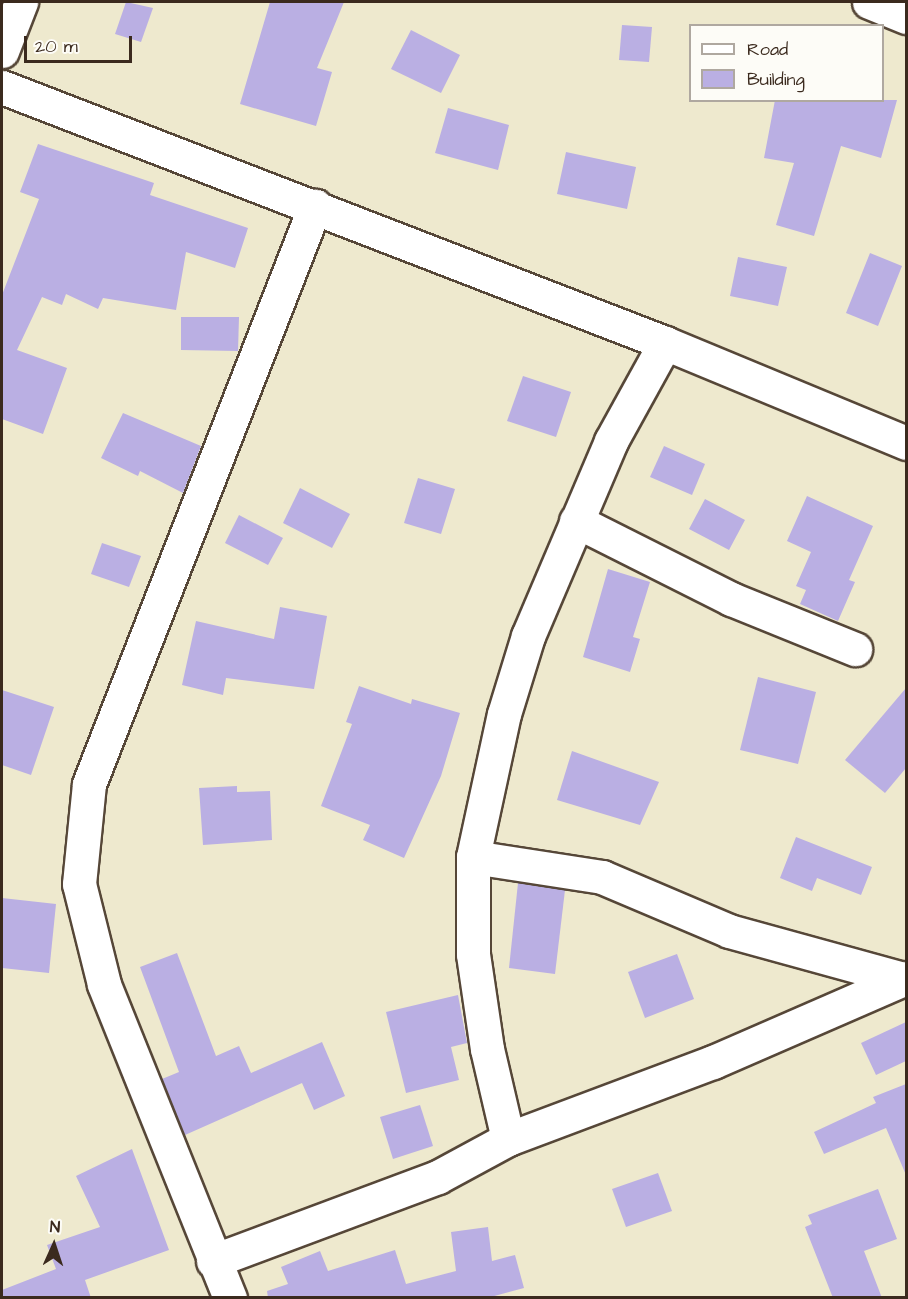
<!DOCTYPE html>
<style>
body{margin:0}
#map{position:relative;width:908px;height:1299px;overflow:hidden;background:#eee9ce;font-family:"Architects Daughter",sans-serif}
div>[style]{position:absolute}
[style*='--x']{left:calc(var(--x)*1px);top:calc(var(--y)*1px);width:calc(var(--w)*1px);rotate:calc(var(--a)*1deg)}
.building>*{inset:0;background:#baafe3}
.roads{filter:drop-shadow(2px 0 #564738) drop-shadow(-2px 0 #564738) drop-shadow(0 2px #564738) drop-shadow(0 -2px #564738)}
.street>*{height:33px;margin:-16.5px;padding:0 16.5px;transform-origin:16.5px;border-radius:16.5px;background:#fff}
span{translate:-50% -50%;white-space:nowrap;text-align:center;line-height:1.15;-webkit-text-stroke:4.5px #fdfcf7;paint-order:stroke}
.frame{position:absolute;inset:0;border:3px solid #3b2a1e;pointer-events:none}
.legend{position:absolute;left:689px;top:24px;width:195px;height:78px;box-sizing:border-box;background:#fdfcf7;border:2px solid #afa8a0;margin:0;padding:8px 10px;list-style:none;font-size:18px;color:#3b2a1e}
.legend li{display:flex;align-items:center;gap:12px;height:30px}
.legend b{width:30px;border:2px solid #afa8a0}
.north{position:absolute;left:24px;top:1215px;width:60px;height:60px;-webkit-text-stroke:4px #fdfcf7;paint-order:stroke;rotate:3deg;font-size:16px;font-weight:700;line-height:24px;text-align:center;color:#3b2a1e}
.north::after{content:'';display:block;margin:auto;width:21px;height:27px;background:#3b2a1e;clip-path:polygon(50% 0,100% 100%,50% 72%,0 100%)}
.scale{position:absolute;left:24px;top:36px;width:108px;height:27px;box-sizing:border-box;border:3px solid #3b2a1e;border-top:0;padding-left:8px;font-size:18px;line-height:21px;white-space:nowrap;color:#3b2a1e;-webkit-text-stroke:4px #fdfcf7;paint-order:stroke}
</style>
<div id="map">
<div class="building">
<i style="clip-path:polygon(126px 2px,153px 8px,141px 42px,115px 34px)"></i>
<i style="clip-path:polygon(270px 2px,344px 2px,317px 68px,332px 72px,316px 126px,240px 104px)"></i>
<i style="clip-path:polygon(622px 25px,652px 27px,649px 62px,619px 60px)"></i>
<i style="clip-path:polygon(411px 30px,460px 55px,441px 93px,391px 69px)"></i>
<i style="clip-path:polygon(775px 100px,897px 100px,881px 158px,841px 146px,814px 236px,776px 225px,794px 163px,764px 158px)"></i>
<i style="clip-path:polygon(448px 108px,509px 125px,498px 170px,435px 153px)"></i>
<i style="clip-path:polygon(38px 144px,154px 183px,150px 195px,248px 228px,235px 268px,186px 252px,176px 310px,103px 298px,98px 309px,66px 294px,62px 305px,42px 297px,17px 350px,67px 368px,43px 434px,2px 419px,2px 295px,39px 199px,20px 192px)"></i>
<i style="clip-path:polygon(566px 152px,636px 167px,627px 209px,557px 194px)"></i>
<i style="clip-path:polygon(870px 253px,902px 266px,878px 326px,846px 313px)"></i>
<i style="clip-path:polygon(738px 257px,787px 267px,778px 306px,730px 296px)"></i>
<i style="clip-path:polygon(181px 317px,239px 317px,238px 351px,181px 350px)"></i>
<i style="clip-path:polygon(523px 376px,571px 392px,556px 437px,507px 421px)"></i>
<i style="clip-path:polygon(123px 413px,201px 446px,183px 493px,140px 471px,138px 476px,101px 458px)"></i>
<i style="clip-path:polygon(664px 446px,705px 464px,692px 495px,650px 477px)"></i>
<i style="clip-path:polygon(418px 478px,455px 489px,441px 534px,404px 523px)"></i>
<i style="clip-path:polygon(300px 488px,350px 514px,332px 548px,283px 523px)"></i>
<i style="clip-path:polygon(807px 496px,873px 526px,849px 580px,855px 582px,838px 621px,800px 604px,806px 590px,796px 586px,811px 552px,787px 541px)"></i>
<i style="clip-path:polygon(705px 499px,745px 520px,729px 550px,689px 529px)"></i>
<i style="clip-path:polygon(239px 515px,283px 538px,268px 565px,225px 543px)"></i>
<i style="clip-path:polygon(102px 543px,141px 556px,129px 587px,91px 574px)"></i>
<i style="clip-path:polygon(608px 569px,650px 582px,633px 637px,640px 639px,630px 672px,583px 657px)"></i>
<i style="clip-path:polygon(280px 607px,327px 616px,314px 689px,226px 678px,223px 695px,182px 685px,196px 621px,274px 639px)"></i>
<i style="clip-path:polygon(758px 677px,816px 692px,798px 764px,740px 750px)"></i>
<i style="clip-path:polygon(359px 686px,411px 704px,412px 699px,460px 713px,441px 776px,404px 858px,363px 840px,370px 825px,321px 806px,352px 724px,346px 722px)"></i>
<i style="clip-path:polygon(906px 688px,906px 768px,885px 793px,845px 760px)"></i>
<i style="clip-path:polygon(2px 690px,54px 707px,31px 775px,2px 765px)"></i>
<i style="clip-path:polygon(572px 751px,659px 782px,640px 825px,557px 800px)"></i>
<i style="clip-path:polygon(237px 786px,237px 792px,270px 791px,272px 840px,203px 845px,199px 788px)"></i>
<i style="clip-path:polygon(796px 837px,872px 867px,861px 895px,817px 878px,812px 891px,780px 878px)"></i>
<i style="clip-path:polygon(518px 883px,565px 890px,555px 974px,509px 968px)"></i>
<i style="clip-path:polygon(2px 898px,56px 904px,49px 973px,2px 968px)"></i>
<i style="clip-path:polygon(177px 953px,216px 1056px,239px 1046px,251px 1073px,322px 1042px,345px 1096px,314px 1110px,302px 1083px,185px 1135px,162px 1079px,179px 1072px,140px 967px)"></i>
<i style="clip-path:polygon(677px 954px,694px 999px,645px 1018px,628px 972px)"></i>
<i style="clip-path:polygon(458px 995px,467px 1043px,451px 1047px,459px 1080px,406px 1093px,386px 1012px)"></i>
<i style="clip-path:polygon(906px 1022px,906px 1061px,876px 1075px,861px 1043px)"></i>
<i style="clip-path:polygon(906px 1084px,906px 1175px,886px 1128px,824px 1154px,814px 1132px,876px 1103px,873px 1097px)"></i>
<i style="clip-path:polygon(420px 1105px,433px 1146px,393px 1159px,380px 1117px)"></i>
<i style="clip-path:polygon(132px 1149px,169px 1250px,85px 1280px,91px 1298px,2px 1298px,2px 1290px,56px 1269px,47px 1245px,100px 1227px,76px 1176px)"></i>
<i style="clip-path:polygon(658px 1173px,672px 1211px,626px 1227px,612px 1189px)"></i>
<i style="clip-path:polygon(878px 1189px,897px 1239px,864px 1251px,882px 1298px,833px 1298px,805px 1227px,812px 1224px,808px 1215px)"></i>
<i style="clip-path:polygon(488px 1227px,492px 1261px,515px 1255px,524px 1288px,487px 1298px,268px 1298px,267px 1291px,288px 1284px,281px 1267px,320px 1251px,328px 1271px,395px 1250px,406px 1284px,456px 1271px,451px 1232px)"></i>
</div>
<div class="roads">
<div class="street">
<i style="--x:869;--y:2;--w:40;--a:22"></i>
<i style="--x:2;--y:51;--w:53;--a:-68.8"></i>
<i style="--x:2;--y:87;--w:711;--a:21.11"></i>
<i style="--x:665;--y:343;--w:261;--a:22.5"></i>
<i style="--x:576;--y:521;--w:174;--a:26.7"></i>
<i style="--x:731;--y:599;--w:134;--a:22"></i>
<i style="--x:473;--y:857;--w:131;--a:8.8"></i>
<i style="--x:602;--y:877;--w:138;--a:23"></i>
<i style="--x:729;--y:931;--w:180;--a:15.4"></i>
<i style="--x:508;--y:1139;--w:92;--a:-103.1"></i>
<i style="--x:487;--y:1049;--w:96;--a:-98.4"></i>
<i style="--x:473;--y:954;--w:97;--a:-90"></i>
<i style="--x:473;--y:857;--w:146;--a:-77.8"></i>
<i style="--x:504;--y:714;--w:82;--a:-72.9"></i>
<i style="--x:528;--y:636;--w:212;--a:-66.9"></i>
<i style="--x:611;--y:441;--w:112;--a:-61.1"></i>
<i style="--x:213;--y:1261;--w:240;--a:-20.5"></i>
<i style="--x:438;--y:1177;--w:80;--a:-28.5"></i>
<i style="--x:508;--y:1139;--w:219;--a:-20.6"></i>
<i style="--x:713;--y:1062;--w:210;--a:-23.5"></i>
<i style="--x:230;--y:1298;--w:338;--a:-111.9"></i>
<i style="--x:104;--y:984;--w:103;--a:-104"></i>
<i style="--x:79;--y:884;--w:100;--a:-84.3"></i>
<i style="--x:89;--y:784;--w:621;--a:-68.64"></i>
</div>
</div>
<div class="frame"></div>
<ul class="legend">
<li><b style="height:8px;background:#fff"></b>Road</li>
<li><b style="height:16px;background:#baafe3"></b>Building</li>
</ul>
<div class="north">N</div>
<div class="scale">20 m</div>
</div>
